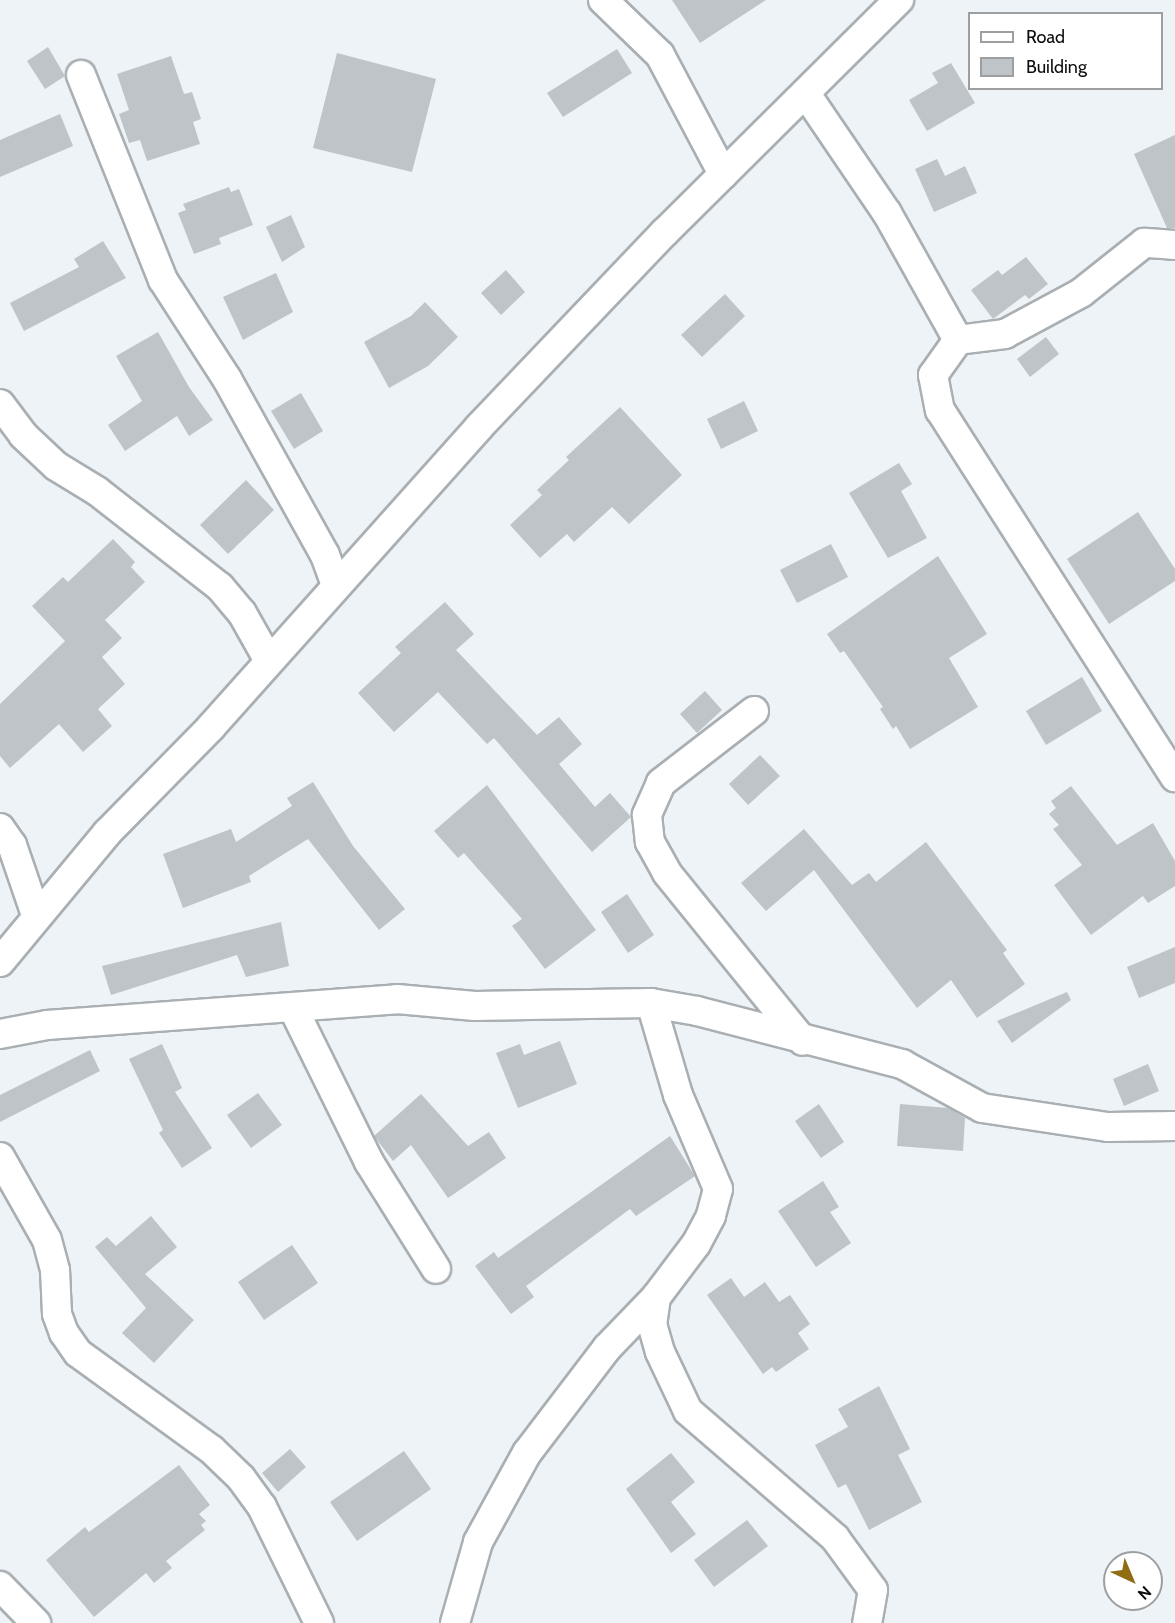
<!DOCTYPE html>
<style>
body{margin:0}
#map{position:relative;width:1175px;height:1623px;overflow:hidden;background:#edf3f7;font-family:Cabin,sans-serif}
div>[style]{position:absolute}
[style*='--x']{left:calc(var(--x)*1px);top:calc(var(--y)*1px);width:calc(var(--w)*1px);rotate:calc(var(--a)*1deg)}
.building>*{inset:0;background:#bec4c7}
.roads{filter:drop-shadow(2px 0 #a9afb2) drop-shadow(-2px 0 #a9afb2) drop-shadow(0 2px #a9afb2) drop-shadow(0 -2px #a9afb2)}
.minor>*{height:28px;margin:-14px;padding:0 14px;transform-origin:14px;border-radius:14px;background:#fff}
span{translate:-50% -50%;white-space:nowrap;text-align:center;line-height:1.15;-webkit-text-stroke:4.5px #fff;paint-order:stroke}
.legend{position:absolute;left:968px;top:12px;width:195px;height:78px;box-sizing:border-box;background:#fff;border:2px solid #9d9e9f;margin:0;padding:8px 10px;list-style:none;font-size:18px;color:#0b0c0e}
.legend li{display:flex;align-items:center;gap:12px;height:30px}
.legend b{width:30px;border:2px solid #9d9e9f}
.north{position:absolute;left:1103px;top:1551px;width:60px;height:60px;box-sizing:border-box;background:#fff;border:2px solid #9d9e9f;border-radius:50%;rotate:136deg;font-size:16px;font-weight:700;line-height:24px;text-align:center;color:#0b0c0e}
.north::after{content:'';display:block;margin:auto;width:21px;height:27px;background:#906d13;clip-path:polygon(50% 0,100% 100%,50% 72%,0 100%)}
</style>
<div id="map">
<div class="building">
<i style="clip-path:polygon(672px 0,766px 0,700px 43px)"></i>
<i style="clip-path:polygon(48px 47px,65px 76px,45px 89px,27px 61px)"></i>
<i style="clip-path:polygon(617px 49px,632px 73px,563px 117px,547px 93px)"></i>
<i style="clip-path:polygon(337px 53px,436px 79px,412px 172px,313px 148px)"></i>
<i style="clip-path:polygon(171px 56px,184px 94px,192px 92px,201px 119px,193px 122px,200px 144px,147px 161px,140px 140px,129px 143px,119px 114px,129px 110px,117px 74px)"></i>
<i style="clip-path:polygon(951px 63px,975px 103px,927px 131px,909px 100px,938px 83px,932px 73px)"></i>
<i style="clip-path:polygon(60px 114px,73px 146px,0 177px,0 140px)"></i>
<i style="clip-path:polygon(1175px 135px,1175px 228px,1167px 228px,1134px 154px)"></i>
<i style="clip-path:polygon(937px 159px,945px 176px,965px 166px,977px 193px,934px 212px,915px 169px)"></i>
<i style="clip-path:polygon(229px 187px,231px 192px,239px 189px,253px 225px,219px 238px,221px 244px,194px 254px,178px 213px,186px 210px,183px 204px)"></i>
<i style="clip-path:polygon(291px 215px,305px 247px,282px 262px,266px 227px)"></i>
<i style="clip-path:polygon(103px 241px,126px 278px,24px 331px,10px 303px,79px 267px,74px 259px)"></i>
<i style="clip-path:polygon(1026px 257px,1048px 284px,1029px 299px,1025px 295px,993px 319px,971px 290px,998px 270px,1002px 275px)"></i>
<i style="clip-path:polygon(506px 270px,525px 292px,501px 315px,481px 293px)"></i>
<i style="clip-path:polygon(276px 273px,293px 312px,243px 340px,223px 297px)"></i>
<i style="clip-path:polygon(725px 294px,745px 316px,702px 357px,681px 335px)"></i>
<i style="clip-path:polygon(425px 302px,458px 337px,428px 366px,389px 388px,364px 342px,411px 316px)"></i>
<i style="clip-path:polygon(158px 332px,189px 387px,213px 420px,189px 436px,177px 416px,125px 451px,108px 425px,142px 401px,116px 356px)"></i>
<i style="clip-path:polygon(1046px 337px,1059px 354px,1030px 377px,1017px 359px)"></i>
<i style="clip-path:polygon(301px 393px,323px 431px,294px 449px,271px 411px)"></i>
<i style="clip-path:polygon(744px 401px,758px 431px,721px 449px,707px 419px)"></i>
<i style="clip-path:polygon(620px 407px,682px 475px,629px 524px,612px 507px,574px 542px,567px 534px,540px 558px,510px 525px,542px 495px,537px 490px,569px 460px,566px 457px)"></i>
<i style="clip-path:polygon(899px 463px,912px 484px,901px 491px,927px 538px,888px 558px,849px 493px)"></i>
<i style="clip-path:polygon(246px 480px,274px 510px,228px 554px,200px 525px)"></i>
<i style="clip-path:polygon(1138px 512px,1175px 569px,1175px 581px,1109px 624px,1067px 559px)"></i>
<i style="clip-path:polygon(113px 539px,135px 562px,131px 567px,145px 582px,105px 620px,122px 638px,102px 657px,125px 684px,98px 709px,112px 726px,83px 752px,59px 724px,10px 768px,0 756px,0 704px,65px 641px,32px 606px,63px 577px,68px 582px)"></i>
<i style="clip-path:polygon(831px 544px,848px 577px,797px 603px,780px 570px)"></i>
<i style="clip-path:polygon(938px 556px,987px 634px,949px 658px,978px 707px,910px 749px,896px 726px,893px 729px,880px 709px,883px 707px,844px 651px,840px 653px,827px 634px)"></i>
<i style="clip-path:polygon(445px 602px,474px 634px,456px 650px,537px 735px,559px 717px,582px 744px,559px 764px,595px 807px,610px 793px,631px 817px,592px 852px,494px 738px,487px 744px,438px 692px,394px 732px,358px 693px,401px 653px,395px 647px)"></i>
<i style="clip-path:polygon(1082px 677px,1102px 711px,1046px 745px,1026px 711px)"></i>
<i style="clip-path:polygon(705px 691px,722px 710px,697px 733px,680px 714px)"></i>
<i style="clip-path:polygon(760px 755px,780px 776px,748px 805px,729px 784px)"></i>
<i style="clip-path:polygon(313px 782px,353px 846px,405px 909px,379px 930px,308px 839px,249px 876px,251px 882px,183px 908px,163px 854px,231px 829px,236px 842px,292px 806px,287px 798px)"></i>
<i style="clip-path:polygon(487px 785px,596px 930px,545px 969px,512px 926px,522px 919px,464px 853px,458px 858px,434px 831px)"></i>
<i style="clip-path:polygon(1071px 786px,1117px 845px,1153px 823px,1175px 861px,1175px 886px,1148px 903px,1143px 896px,1091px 935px,1054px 885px,1082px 865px,1053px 829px,1059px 825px,1049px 814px,1056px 808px,1051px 801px)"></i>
<i style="clip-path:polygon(804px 829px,852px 885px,869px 873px,876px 882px,926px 842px,1007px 950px,1003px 953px,1025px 984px,977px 1018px,951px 980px,917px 1008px,814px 870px,766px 911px,741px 883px)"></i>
<i style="clip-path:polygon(627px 894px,654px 935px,628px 953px,601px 912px)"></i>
<i style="clip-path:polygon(281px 922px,289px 966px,246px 977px,237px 955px,111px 995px,102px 966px)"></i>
<i style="clip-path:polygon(1175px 947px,1175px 983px,1139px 998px,1127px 967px)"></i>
<i style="clip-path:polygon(1067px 992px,1071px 1000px,1012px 1043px,997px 1021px)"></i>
<i style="clip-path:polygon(560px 1041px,577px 1084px,518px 1108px,496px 1053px,520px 1044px,524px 1055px)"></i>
<i style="clip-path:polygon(162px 1044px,182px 1088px,175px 1092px,212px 1148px,182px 1168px,159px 1133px,163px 1130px,129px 1059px)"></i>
<i style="clip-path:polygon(90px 1050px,100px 1071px,0 1122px,0 1095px)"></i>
<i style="clip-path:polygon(1148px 1064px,1159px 1091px,1124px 1106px,1113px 1079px)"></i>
<i style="clip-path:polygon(258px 1093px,282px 1125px,251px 1148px,227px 1115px)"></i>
<i style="clip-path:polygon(421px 1094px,468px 1146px,489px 1132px,506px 1158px,448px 1198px,411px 1145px,393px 1161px,374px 1136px)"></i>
<i style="clip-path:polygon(819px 1104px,844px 1142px,821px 1158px,795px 1121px)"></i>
<i style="clip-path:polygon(900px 1104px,948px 1108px,965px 1118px,963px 1151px,897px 1146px)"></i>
<i style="clip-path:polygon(670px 1136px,695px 1176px,636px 1216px,630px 1209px,526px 1286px,534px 1297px,511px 1314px,475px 1266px,494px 1252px,498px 1258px)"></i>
<i style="clip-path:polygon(823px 1181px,839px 1207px,830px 1212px,851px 1243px,816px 1267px,778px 1211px)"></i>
<i style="clip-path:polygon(151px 1216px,177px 1247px,145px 1274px,194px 1320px,154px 1363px,122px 1333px,146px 1308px,95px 1247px,107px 1237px,116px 1246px)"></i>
<i style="clip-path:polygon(292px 1245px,318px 1283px,264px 1320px,238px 1282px)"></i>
<i style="clip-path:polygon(731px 1278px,744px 1297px,765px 1282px,779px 1302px,790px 1295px,810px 1324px,798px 1333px,809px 1349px,776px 1372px,772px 1367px,763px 1374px,707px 1295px)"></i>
<i style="clip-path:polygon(879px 1386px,910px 1449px,898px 1455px,922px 1502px,869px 1530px,846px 1484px,838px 1488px,815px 1445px,848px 1427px,838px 1409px)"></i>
<i style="clip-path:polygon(290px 1449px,306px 1467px,278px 1492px,262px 1473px)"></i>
<i style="clip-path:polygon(404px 1451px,431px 1489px,357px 1541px,330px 1502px)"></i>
<i style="clip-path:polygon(671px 1453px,695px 1482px,671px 1502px,696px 1534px,671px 1553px,626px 1489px)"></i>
<i style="clip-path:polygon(179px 1465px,210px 1505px,199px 1514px,206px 1521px,201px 1525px,205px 1530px,166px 1561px,172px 1568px,154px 1583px,146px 1573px,94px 1617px,46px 1560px,85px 1527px,89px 1532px)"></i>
<i style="clip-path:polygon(747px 1520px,768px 1546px,714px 1587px,694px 1560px)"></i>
</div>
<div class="roads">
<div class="minor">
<i style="--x:603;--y:0;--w:79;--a:44"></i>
<i style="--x:660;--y:55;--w:135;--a:62.1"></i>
<i style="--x:81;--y:75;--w:221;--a:68.2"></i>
<i style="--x:163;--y:280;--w:118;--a:57.1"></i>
<i style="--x:227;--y:379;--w:201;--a:60.9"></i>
<i style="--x:325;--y:555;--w:33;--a:70"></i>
<i style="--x:806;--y:94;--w:144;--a:55.8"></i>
<i style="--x:887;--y:213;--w:145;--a:60.8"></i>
<i style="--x:1175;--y:245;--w:31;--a:-176"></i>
<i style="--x:1144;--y:243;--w:80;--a:141.6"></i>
<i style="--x:1081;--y:293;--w:86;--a:151.7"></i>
<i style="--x:1005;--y:334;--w:47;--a:172.7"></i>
<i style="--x:958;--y:340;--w:43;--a:125.5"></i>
<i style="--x:933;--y:375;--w:36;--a:79"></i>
<i style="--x:940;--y:410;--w:436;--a:57.4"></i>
<i style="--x:0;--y:404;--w:39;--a:53"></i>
<i style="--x:23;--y:435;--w:45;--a:43.2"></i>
<i style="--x:56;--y:466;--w:48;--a:31.4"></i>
<i style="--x:97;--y:491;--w:156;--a:38"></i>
<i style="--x:220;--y:587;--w:34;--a:50"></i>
<i style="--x:242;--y:613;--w:55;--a:60.6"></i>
<i style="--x:754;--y:711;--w:118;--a:142.3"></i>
<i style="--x:661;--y:783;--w:35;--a:114"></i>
<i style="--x:647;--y:815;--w:27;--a:84"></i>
<i style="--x:650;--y:842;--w:35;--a:61"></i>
<i style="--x:667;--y:873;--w:216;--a:51"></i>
<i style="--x:0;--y:828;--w:21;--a:55"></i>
<i style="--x:12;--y:845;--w:74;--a:71.1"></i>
<i style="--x:0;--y:962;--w:168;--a:-50.3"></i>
<i style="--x:107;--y:833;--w:148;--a:-45.5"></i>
<i style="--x:211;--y:727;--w:402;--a:-48.2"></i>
<i style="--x:479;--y:427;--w:269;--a:-46.4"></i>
<i style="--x:665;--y:232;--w:330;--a:-44.8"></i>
<i style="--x:651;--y:1003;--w:96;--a:73.6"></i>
<i style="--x:678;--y:1095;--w:102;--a:66.9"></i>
<i style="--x:718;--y:1189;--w:28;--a:105"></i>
<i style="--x:711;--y:1216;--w:32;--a:118"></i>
<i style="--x:696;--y:1244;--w:66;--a:127"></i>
<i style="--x:656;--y:1297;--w:27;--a:98"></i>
<i style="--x:652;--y:1324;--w:29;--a:74"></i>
<i style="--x:660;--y:1352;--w:65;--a:64.6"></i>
<i style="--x:688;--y:1411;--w:194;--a:40.8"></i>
<i style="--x:835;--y:1538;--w:64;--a:53.8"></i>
<i style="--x:873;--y:1590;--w:34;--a:100"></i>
<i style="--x:293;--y:1008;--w:172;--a:63.7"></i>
<i style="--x:369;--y:1162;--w:126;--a:57.9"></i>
<i style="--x:0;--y:1034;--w:48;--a:-10.8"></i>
<i style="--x:47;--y:1025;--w:351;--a:-4.2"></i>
<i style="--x:397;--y:999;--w:78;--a:5.1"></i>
<i style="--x:475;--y:1006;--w:176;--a:-1"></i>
<i style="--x:651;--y:1003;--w:47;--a:9.9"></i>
<i style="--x:697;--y:1011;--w:212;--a:14.5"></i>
<i style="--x:902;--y:1064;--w:91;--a:28.8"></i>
<i style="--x:982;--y:1108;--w:127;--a:8.6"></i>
<i style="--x:1108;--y:1127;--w:67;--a:-0.9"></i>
<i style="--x:0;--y:1157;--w:95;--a:60.5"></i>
<i style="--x:47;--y:1240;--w:31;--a:75"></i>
<i style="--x:55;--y:1270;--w:44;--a:87.4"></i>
<i style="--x:57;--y:1314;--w:20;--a:70"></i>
<i style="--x:64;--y:1333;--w:24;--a:55"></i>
<i style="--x:78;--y:1353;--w:165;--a:35.9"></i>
<i style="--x:212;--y:1450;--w:40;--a:44"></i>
<i style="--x:241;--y:1478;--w:36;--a:54"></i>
<i style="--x:262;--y:1507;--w:129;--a:63.8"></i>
<i style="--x:0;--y:1586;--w:52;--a:45.8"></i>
<i style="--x:455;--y:1623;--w:84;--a:-74.1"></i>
<i style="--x:478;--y:1542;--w:102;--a:-61.2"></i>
<i style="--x:527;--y:1453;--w:132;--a:-52.7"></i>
<i style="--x:607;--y:1348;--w:71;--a:-46.1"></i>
</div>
</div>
<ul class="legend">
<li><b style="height:8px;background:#fff"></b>Road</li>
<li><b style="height:16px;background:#bec4c7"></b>Building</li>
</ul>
<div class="north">N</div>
</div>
